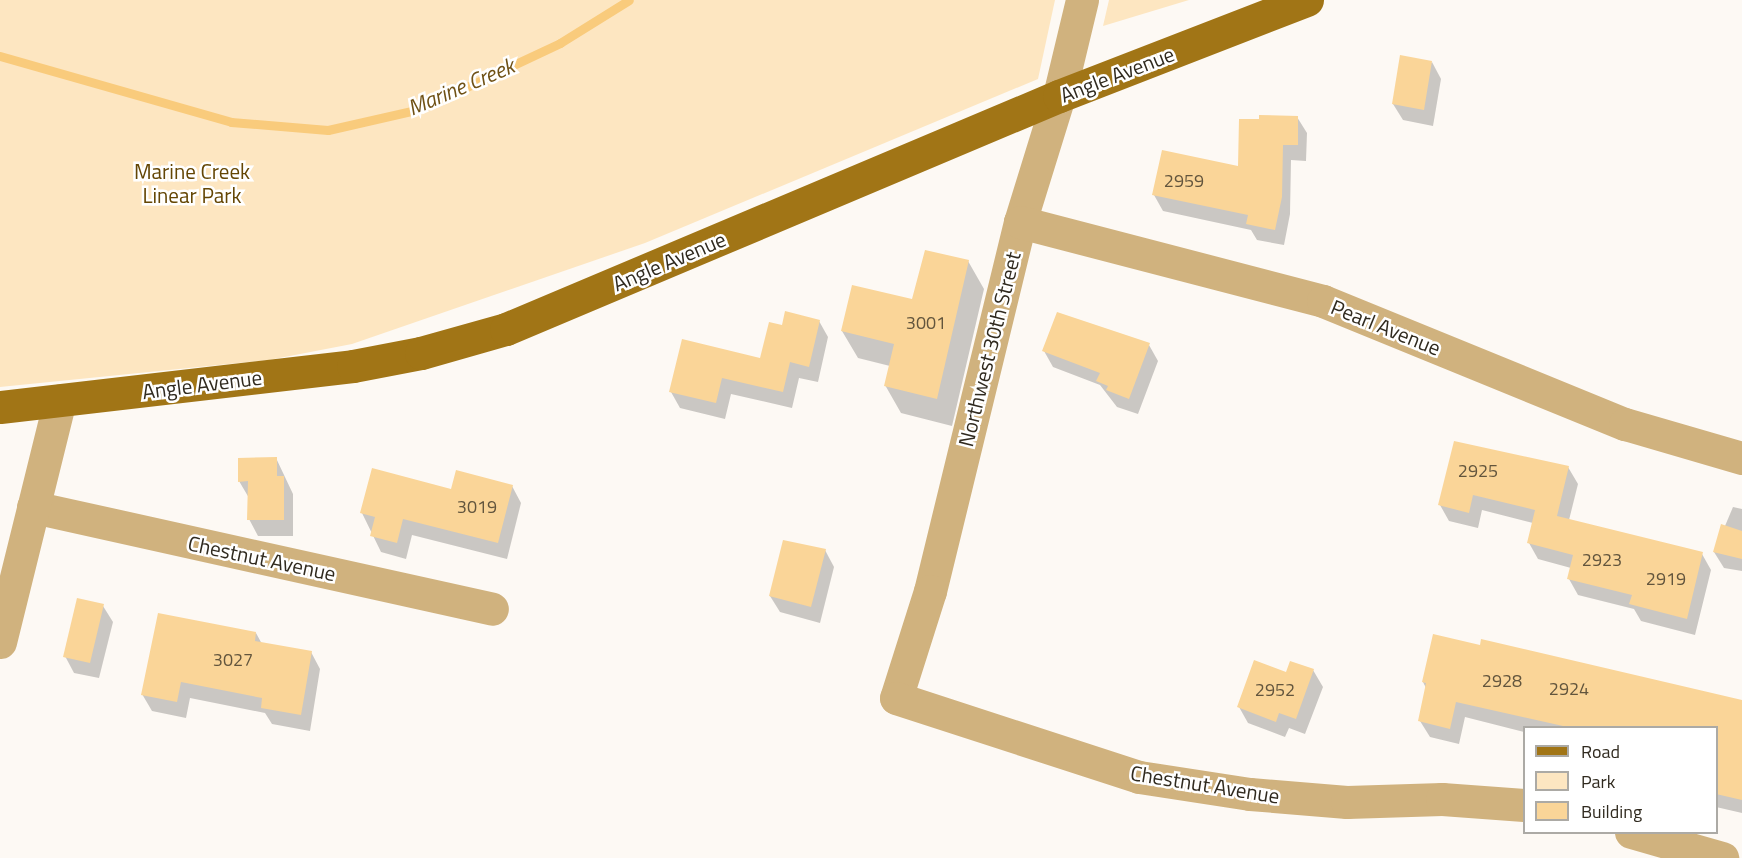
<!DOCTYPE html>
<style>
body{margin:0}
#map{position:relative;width:1742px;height:858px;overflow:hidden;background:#fdf9f4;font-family:"Titillium Web",sans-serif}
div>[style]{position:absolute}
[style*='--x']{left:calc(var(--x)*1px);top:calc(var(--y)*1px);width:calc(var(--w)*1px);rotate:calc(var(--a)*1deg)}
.green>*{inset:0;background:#fde6c1}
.shadow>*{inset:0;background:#0003}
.stream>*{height:9px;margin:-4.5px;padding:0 4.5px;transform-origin:4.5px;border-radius:4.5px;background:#f9cb7c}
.building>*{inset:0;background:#fad598}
.minor>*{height:33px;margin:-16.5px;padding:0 16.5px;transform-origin:16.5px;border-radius:16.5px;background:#d0b27e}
.major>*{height:33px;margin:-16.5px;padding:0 16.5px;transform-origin:16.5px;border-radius:16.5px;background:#a17516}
span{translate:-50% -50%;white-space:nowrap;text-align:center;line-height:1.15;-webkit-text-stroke:5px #fff;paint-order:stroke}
.number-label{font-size:18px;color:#62553d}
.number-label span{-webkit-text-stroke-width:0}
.street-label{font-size:21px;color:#302a1f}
.park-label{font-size:21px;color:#644604}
.water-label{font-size:22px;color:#6f5115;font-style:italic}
.legend{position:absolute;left:1523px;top:726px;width:195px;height:108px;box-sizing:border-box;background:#fff;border:2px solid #acaaa5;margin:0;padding:8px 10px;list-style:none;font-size:18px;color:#302a1f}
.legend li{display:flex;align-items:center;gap:12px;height:30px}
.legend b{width:30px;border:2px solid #acaaa5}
</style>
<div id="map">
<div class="green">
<i style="clip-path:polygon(0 0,1055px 0,1038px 79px,645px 243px,352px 344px,269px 360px,0 387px)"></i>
<i style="clip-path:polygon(1109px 0,1189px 0,1103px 26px)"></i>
</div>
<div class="shadow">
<i style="clip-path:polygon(1432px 62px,1441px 79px,1433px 126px,1403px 120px,1393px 104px)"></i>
<i style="clip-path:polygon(1297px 117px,1307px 133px,1306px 161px,1291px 160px,1290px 214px,1284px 245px,1257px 240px,1251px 230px,1163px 211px,1154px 195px,1240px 168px)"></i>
<i style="clip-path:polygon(968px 261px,984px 289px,952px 426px,901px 413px,885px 385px,890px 366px,858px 358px,842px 331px,913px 301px)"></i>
<i style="clip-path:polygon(819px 321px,828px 337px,818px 382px,799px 378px,792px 408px,731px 394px,725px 419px,680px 408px,671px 392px,761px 360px,783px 327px)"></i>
<i style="clip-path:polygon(1149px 345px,1158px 361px,1138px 414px,1117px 407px,1100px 385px,1053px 367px,1044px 351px)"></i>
<i style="clip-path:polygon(1455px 442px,1568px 467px,1578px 484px,1569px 520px,1702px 554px,1711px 570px,1695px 635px,1641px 621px,1634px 609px,1578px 595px,1569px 579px,1571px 568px,1538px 559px,1529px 543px,1533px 523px,1482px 510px,1478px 528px,1449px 521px,1440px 505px)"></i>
<i style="clip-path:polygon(276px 458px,293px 494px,293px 536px,258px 536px,249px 519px,249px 498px,239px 481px)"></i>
<i style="clip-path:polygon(512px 486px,521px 503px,507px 559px,412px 535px,406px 559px,381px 552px,362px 513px,452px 491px)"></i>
<i style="clip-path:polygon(1733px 507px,1742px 509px,1742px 571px,1724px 568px,1714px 552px)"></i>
<i style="clip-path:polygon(825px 550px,834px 567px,820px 623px,780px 612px,770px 596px)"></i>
<i style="clip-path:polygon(103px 606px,113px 622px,99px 678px,74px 673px,65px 656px)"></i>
<i style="clip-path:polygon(256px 633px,262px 644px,311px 652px,320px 669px,310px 731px,272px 724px,265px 713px,190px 698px,186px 718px,152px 711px,142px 694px)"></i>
<i style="clip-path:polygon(1313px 670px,1323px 687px,1305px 734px,1289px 728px,1285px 737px,1248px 723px,1239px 707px)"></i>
<i style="clip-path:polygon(1423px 682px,1742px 702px,1742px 813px,1716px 807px,1716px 728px,1524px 728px,1524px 732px,1465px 717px,1459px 744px,1430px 737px,1420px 721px,1426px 688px)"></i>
</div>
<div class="stream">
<i style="--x:0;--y:56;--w:240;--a:15.9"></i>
<i style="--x:231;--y:122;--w:97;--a:4.7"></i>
<i style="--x:328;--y:130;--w:94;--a:-12.9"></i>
<i style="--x:420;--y:109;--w:155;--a:-25.2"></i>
<i style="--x:560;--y:43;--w:81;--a:-31.9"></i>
</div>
<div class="building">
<i style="clip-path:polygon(1400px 55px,1432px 61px,1424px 110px,1392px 104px)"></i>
<i style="clip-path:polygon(1259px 115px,1298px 116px,1298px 145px,1283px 145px,1282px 197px,1275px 230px,1246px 224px,1248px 215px,1152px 195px,1162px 150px,1238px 166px,1239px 119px,1259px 119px)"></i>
<i style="clip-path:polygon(925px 250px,969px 260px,937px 399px,884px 386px,894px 344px,841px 331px,852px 285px,912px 299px)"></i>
<i style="clip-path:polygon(785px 311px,820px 320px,809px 367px,790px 362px,783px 392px,722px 378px,716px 403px,669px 392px,682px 339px,760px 358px,769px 322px,782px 325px)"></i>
<i style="clip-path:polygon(1057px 312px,1150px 343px,1129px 399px,1106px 390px,1108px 386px,1096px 381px,1100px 373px,1042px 351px)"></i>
<i style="clip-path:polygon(1454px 441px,1569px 466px,1557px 516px,1703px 552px,1687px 619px,1629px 604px,1632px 595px,1567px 579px,1573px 555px,1527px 543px,1535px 510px,1473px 495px,1469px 513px,1438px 505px)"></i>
<i style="clip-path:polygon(277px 457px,277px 476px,284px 476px,284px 520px,247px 520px,248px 481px,238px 482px,238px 458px)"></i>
<i style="clip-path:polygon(372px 468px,451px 489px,456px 470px,513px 485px,498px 543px,403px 519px,397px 543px,370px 536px,375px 517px,360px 513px)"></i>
<i style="clip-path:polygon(1721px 524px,1742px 531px,1742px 559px,1713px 552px)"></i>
<i style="clip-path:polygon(783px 540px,826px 549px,811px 607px,769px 596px)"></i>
<i style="clip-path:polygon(77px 598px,104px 604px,90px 663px,63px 657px)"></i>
<i style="clip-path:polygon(158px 613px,256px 632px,255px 641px,312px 651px,301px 715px,261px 708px,262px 698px,181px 682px,177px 702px,141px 695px)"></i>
<i style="clip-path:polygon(1433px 634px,1480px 645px,1481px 639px,1742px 700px,1742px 800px,1716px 794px,1716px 728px,1572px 728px,1456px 702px,1450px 729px,1418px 721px,1426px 683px,1422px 682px)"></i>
<i style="clip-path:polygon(1254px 660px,1286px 672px,1290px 661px,1314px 669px,1296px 719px,1279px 713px,1276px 722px,1237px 707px)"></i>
</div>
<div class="minor">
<i style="--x:1082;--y:0;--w:99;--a:103.5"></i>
<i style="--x:1059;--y:96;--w:132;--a:107.2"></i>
<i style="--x:1020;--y:222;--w:380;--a:103.7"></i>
<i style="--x:930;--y:591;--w:112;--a:107.6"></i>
<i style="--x:896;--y:698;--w:256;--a:18"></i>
<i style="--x:1139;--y:777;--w:112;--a:8.7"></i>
<i style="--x:1250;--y:794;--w:97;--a:4.7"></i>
<i style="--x:1347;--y:802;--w:95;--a:-1.8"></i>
<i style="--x:1442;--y:799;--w:82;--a:4.2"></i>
<i style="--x:1020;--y:222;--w:313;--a:14.6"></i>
<i style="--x:1323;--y:301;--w:326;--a:22.2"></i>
<i style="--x:1625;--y:424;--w:122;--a:16.2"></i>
<i style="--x:33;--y:507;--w:470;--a:12.5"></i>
<i style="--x:0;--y:642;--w:249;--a:-76.1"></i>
<i style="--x:1631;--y:832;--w:95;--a:15.9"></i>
</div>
<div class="major">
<i style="--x:0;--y:407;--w:355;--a:-6.6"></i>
<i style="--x:353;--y:366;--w:69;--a:-10.8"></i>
<i style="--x:421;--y:353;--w:88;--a:-15.8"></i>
<i style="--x:506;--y:329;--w:600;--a:-22.85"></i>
<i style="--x:1059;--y:96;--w:266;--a:-21.2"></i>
</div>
<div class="number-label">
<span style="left:1184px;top:181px">2959</span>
<span style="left:926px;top:323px">3001</span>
<span style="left:1478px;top:471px">2925</span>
<span style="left:477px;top:507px">3019</span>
<span style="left:1602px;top:560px">2923</span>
<span style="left:1666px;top:579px">2919</span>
<span style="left:233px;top:660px">3027</span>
<span style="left:1502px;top:681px">2928</span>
<span style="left:1569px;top:689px">2924</span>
<span style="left:1275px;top:690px">2952</span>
</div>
<div class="street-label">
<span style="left:1117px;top:74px;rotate:-21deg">Angle Avenue</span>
<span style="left:669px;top:261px;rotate:-23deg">Angle Avenue</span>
<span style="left:1386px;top:327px;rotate:22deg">Pearl Avenue</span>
<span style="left:989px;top:349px;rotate:-76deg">Northwest 30th Street</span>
<span style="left:202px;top:384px;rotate:-7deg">Angle Avenue</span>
<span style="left:262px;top:558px;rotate:12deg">Chestnut Avenue</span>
<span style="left:1205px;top:784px;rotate:9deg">Chestnut Avenue</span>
</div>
<div class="park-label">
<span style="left:192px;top:183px">Marine Creek<br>Linear Park</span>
</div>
<div class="water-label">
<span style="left:461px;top:87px;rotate:-23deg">Marine Creek</span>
</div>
<ul class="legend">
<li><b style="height:8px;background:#a17516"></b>Road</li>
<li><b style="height:16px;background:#fde6c1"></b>Park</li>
<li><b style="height:16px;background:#fad598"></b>Building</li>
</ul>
</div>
